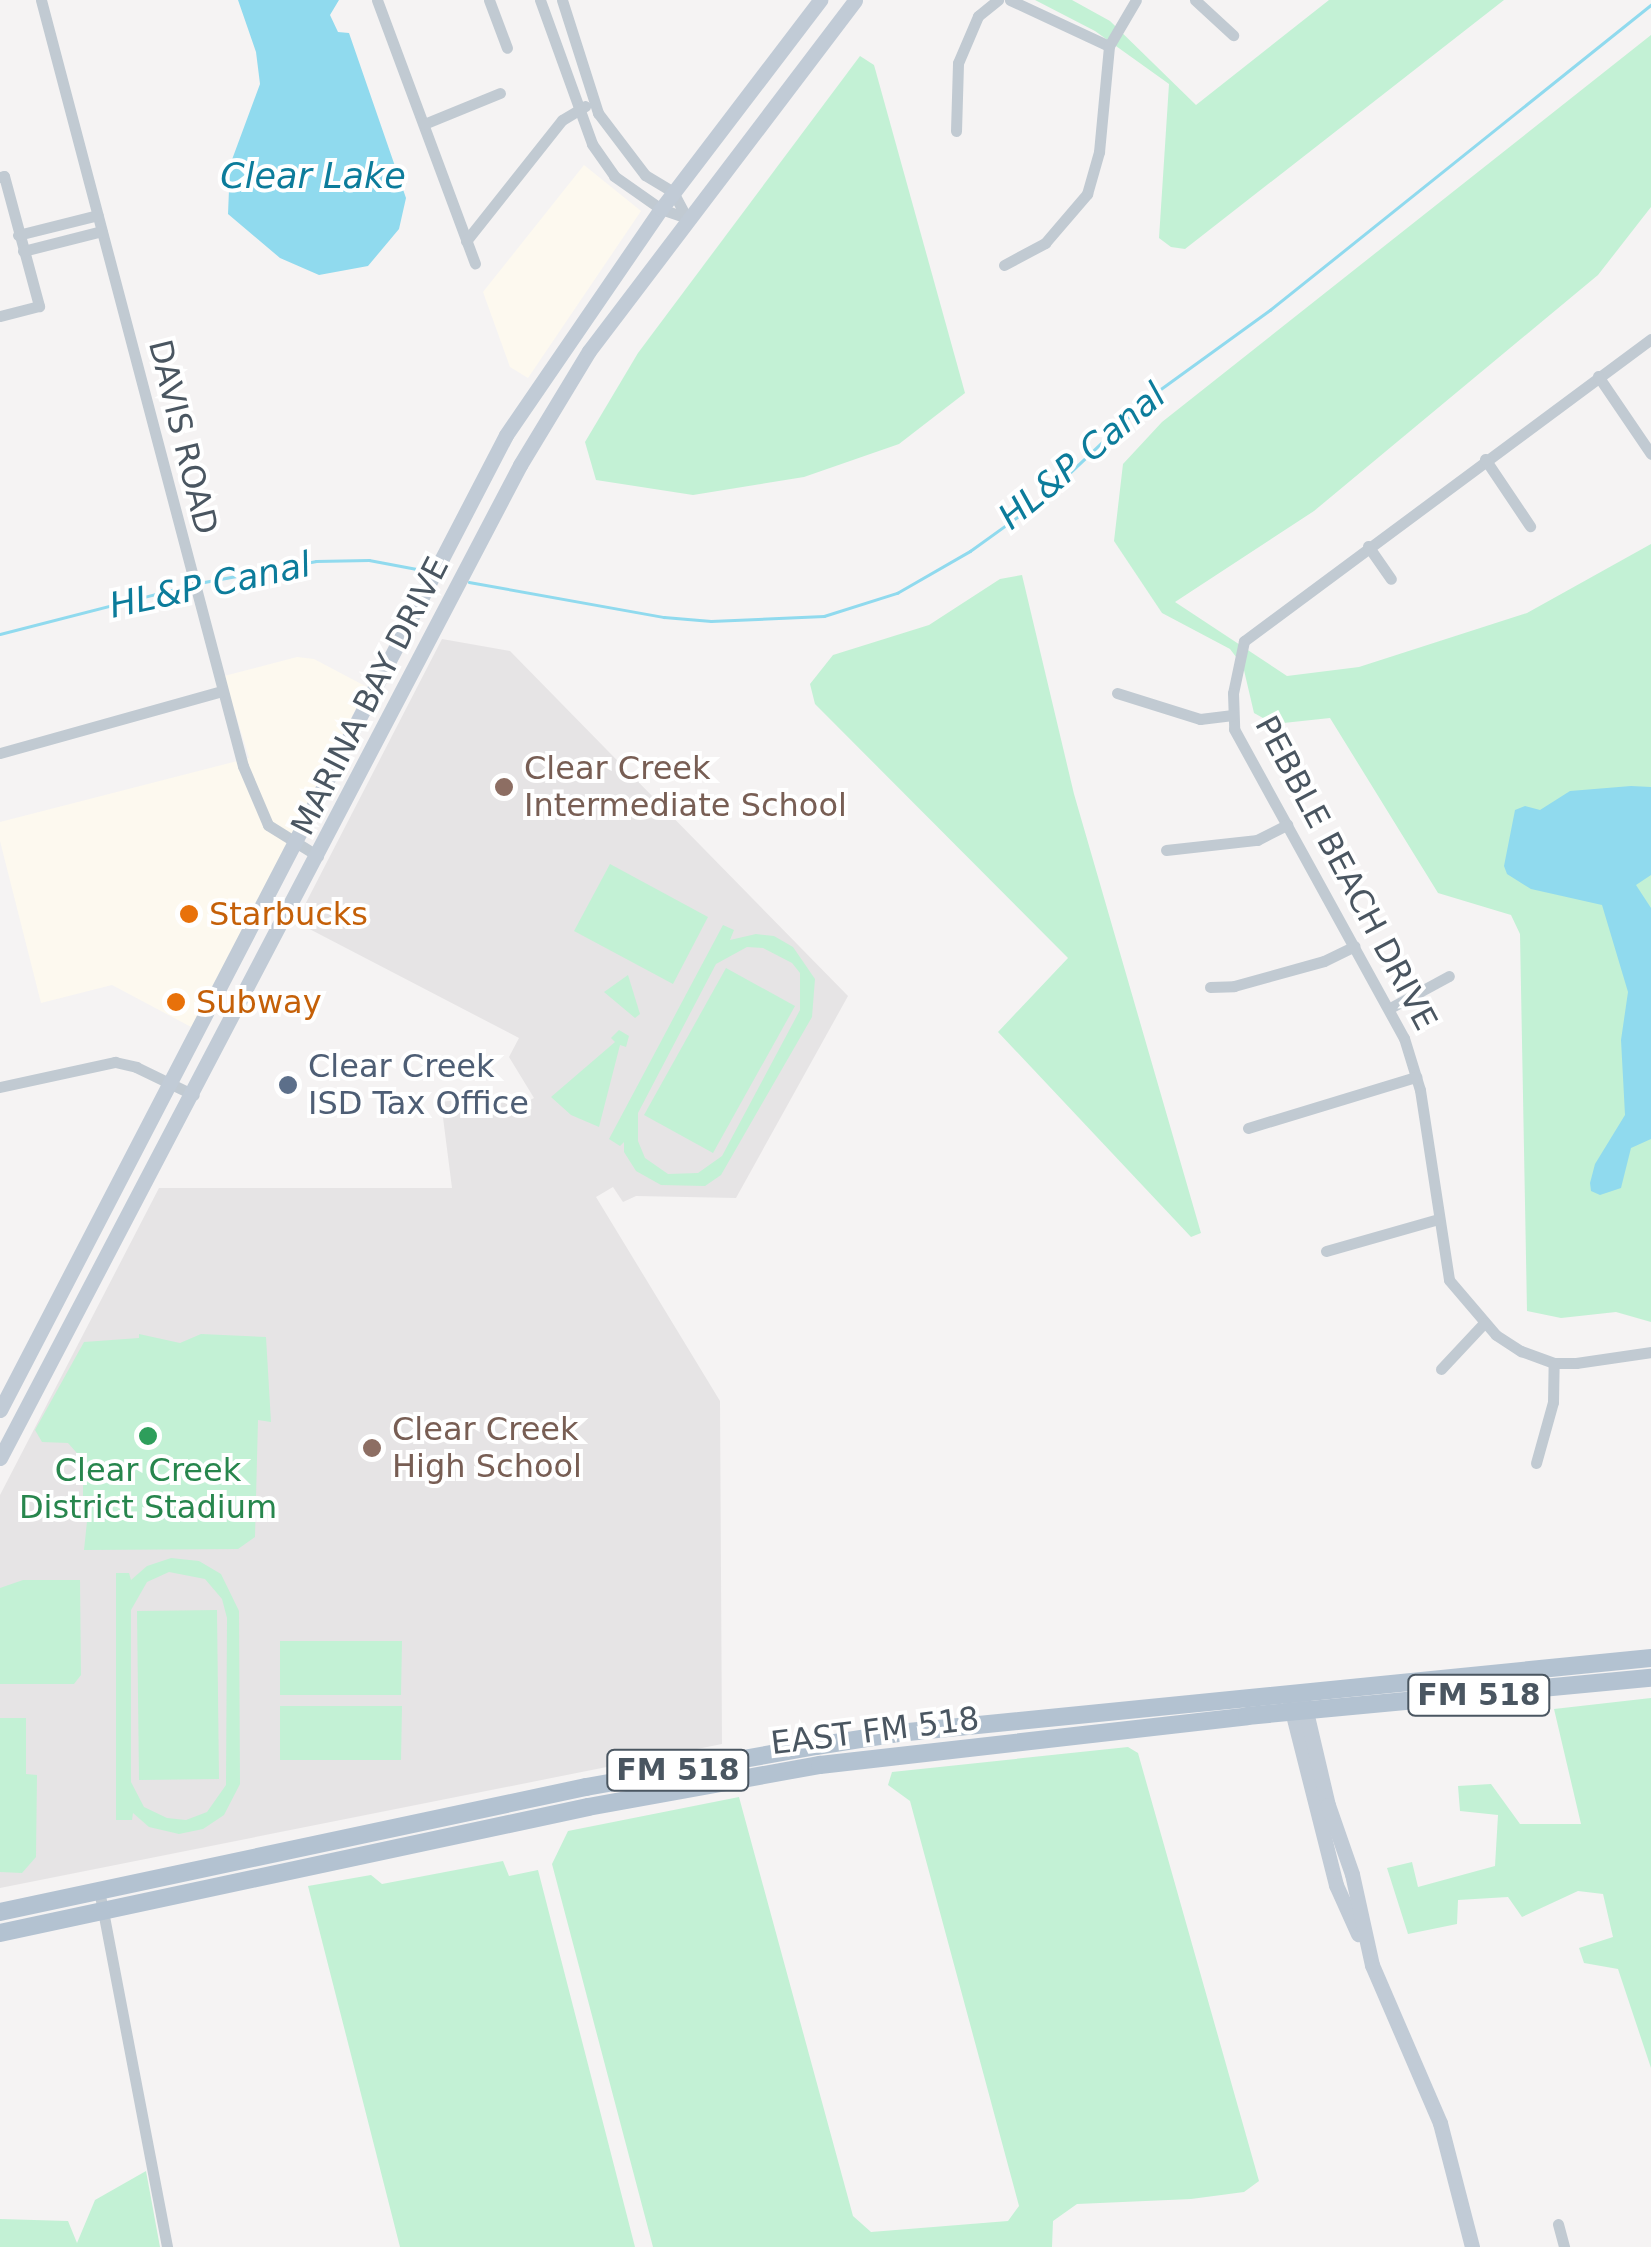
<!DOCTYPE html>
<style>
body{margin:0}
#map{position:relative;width:1651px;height:2247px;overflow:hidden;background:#f5f3f3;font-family:"DejaVu Sans",sans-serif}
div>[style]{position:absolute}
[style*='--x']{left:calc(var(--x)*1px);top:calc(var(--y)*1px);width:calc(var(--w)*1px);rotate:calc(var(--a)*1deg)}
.commercial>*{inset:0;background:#fdf9ef}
.education>*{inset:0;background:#e6e4e5}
.green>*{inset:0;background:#c3f1d5}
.water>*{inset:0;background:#90daee}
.stream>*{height:2.5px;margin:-1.25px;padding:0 1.25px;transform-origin:1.25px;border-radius:1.25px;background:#90daee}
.street>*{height:11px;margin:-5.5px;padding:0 5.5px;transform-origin:5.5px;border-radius:5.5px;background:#c1cad2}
.secondary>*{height:15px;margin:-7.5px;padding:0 7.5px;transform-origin:7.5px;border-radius:7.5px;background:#c1cbd6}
.primary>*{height:18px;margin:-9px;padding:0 9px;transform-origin:9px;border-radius:9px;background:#b3c2d1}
.dots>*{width:28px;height:28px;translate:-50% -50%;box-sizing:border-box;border:5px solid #fff;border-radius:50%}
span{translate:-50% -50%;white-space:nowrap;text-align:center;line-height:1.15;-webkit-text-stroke:8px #fff;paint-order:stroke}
.shield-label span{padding:2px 8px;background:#fff;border:2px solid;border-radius:8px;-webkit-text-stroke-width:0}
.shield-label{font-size:30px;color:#4a5661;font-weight:700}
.street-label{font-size:32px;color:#4a5661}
.education-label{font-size:32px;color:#785e54}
.left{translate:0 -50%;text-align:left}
.food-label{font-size:32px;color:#c56008}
.service-label{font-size:32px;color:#4e5e75}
.leisure-label{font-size:32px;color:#27864d}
.water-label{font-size:35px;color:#0c7c9b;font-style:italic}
</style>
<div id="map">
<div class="commercial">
<i style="clip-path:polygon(584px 165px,641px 211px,528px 378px,510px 367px,483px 292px)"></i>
<i style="clip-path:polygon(297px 657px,314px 659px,367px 687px,193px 1028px,112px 985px,41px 1003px,0 841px,0 822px,249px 758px,224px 676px)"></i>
</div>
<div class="education">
<i style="clip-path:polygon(442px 639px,510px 651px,848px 996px,736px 1198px,636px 1196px,623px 1202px,613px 1187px,596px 1197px,720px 1401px,722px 1744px,0 1888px,0 1495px,159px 1188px,452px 1188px,441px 1102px,488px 1096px,504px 1098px,516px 1107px,534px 1098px,509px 1057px,519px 1038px,296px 922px)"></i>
</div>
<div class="green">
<i style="clip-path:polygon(1035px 0,1072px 0,1110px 21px,1196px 105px,1329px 0,1504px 0,1185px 249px,1171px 247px,1159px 238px,1169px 84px,1095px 31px)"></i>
<i style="clip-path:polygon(1651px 35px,1651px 207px,1598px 275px,1314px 511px,1175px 602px,1287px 676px,1359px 667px,1527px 613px,1651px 544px,1651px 1322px,1616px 1312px,1561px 1318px,1527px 1311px,1520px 934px,1511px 915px,1438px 893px,1330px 718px,1274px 724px,1254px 713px,1243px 666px,1230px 649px,1162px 613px,1114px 541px,1123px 464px,1162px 422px)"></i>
<i style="clip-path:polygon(860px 56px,874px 65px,965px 393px,899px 444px,804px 477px,693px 495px,596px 480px,585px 442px,638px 353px)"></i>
<i style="clip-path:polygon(1022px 575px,1074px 794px,1201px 1233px,1191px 1237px,998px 1032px,1068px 958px,815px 704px,810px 684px,833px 655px,929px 625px,1000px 579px)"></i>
<i style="clip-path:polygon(610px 864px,708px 917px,673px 984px,574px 931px)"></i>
<i style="clip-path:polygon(evenodd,723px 925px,734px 930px,730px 940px,756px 934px,774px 936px,793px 947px,815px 979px,812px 1017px,721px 1175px,705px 1186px,661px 1185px,636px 1171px,624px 1152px,624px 1142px,620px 1146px,609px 1139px,723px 925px,747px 947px,763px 948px,792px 963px,800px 973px,800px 1010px,722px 1156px,698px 1173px,668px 1174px,645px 1158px,638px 1141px,638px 1113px,716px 964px,747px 947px)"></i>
<i style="clip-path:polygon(726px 968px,795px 1006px,713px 1153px,644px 1115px)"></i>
<i style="clip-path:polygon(628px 975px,640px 1014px,635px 1018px,604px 992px)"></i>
<i style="clip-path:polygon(619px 1030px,629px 1036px,626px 1047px,620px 1045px,599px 1127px,571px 1115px,551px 1097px,615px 1042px,611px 1038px)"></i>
<i style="clip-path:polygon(139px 1334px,180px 1343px,201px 1334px,266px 1337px,271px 1422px,258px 1420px,255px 1537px,238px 1549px,84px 1550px,88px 1512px,83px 1512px,83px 1460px,68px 1443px,42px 1442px,35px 1430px,84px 1342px,139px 1338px)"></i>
<i style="clip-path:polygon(evenodd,171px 1558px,199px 1561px,221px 1574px,239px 1611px,240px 1784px,224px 1815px,203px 1829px,179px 1834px,149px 1827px,133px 1813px,132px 1820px,116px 1820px,116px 1573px,129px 1573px,131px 1580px,147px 1566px,171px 1558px,169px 1572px,205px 1579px,222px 1599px,227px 1618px,226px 1785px,207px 1812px,186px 1820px,167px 1818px,144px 1807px,131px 1782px,131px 1610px,147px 1582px,169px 1572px)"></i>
<i style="clip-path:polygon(23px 1580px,80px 1580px,81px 1675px,74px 1684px,0 1684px,0 1588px)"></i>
<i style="clip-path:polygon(217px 1610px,219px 1779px,139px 1780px,137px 1611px)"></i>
<i style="clip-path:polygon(280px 1641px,402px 1641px,401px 1695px,280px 1695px)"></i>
<i style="clip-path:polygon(1651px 1698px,1651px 2068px,1618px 1969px,1584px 1963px,1579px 1948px,1613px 1937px,1603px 1894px,1578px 1891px,1522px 1917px,1508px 1897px,1458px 1900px,1457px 1924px,1408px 1934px,1387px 1868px,1412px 1862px,1418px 1887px,1495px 1866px,1498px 1815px,1460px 1811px,1458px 1786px,1491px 1784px,1520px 1824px,1581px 1824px,1554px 1709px)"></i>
<i style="clip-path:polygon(280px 1706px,402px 1706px,401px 1760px,280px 1760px)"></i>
<i style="clip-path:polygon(0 1718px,26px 1718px,26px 1774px,37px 1775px,36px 1857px,22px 1873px,0 1872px)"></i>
<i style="clip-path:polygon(1128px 1747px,1138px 1753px,1259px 2181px,1244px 2192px,1191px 2199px,1077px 2204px,1053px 2221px,1052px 2247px,653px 2247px,552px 1864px,568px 1831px,739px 1797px,853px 2216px,871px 2232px,1008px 2221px,1019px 2206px,910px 1801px,888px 1785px,892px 1772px)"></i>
<i style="clip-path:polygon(503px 1861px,509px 1876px,538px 1870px,635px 2247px,400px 2247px,308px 1886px,371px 1875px,382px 1884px)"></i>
<i style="clip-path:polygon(146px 2171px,160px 2247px,0 2247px,0 2219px,68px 2221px,77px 2243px,95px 2200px)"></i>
</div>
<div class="water">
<i style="clip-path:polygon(238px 0,339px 0,330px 15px,338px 32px,349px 33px,406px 198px,399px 229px,368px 266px,319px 275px,280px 258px,228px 214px,230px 165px,260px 84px,256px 52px)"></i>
<i style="clip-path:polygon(1631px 786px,1651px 787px,1651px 875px,1636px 885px,1651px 908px,1651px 1139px,1631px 1148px,1621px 1188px,1600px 1195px,1591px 1191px,1590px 1183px,1595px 1164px,1625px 1115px,1621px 1040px,1628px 992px,1602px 905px,1531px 889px,1507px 874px,1504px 866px,1515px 810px,1525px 806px,1540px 810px,1570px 791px)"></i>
</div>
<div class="stream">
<i style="--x:469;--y:582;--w:198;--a:10.2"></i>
<i style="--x:664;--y:617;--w:47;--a:4.9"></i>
<i style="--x:711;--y:621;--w:113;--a:-2.5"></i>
<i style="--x:824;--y:616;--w:77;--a:-17.5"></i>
<i style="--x:897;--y:593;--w:84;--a:-29.9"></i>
<i style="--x:970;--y:551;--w:87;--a:-35.7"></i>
<i style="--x:1041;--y:500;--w:151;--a:-43.4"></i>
<i style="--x:1151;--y:396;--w:147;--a:-35.9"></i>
<i style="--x:1270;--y:310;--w:488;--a:-38.7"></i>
<i style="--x:199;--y:583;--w:119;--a:-10.6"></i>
<i style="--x:316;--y:561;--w:53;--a:-1.1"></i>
<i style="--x:369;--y:560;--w:59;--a:10.7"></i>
<i style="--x:0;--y:634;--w:197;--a:-14.4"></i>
</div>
<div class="street">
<i style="--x:41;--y:0;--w:792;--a:75.23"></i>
<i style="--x:243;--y:766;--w:64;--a:67"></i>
<i style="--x:268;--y:825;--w:59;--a:31.8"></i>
<i style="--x:377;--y:0;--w:281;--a:69.6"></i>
<i style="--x:489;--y:0;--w:51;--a:69.4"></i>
<i style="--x:540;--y:0;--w:153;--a:70.1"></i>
<i style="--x:592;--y:144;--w:39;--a:55"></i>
<i style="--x:614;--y:176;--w:57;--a:35.1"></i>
<i style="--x:661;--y:209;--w:28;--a:19"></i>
<i style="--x:562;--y:0;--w:119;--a:72.3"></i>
<i style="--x:598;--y:113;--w:78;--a:52.8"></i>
<i style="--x:645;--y:175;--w:33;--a:31"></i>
<i style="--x:673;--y:192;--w:30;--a:62"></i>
<i style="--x:1010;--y:0;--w:109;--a:24.9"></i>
<i style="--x:1195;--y:0;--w:52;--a:42.6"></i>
<i style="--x:424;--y:124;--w:82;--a:-22.2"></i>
<i style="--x:956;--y:131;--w:68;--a:-88.3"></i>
<i style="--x:958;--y:63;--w:51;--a:-66.9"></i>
<i style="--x:978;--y:16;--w:26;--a:-39"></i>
<i style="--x:0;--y:177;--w:4;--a:-14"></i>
<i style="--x:4;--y:176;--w:135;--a:74.9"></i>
<i style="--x:39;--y:306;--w:40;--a:165.6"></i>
<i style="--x:18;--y:235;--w:82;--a:-14"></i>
<i style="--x:466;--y:241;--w:154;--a:-51.6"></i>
<i style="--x:562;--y:120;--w:27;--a:-31"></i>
<i style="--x:23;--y:251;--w:81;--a:-14.2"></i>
<i style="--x:1004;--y:265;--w:47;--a:-28.2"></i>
<i style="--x:1045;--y:243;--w:65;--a:-49.4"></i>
<i style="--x:1087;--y:194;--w:44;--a:-74.1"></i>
<i style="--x:1099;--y:152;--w:106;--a:-84.6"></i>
<i style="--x:1109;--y:46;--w:53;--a:-59.6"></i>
<i style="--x:1651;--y:339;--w:507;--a:143.42"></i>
<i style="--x:1244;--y:641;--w:53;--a:101.9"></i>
<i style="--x:1233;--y:693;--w:36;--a:88"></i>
<i style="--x:1234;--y:729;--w:353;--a:61.2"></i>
<i style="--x:1404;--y:1038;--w:54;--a:72.9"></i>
<i style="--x:1420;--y:1090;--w:192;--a:81.3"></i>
<i style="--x:1449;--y:1280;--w:72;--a:49.5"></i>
<i style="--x:1496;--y:1335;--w:30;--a:33"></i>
<i style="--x:1521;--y:1351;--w:35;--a:20"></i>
<i style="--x:1554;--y:1363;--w:22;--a:0"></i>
<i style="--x:1576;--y:1363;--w:76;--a:-8.3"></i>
<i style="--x:1598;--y:376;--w:94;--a:55.8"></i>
<i style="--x:1485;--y:459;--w:81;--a:56.1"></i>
<i style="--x:1368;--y:546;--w:40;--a:55.1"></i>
<i style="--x:1117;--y:693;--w:87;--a:17.4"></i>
<i style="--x:1200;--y:719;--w:33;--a:-7"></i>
<i style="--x:0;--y:753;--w:230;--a:-15.6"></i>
<i style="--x:1166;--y:850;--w:92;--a:-6.3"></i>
<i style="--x:1257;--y:840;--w:34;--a:-27"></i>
<i style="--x:1210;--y:987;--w:24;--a:-2"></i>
<i style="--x:1234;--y:986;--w:93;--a:-15.5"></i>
<i style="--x:1324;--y:961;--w:34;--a:-26"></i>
<i style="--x:1390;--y:1008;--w:67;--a:-28.5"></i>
<i style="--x:0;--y:1087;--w:118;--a:-12.3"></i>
<i style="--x:115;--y:1062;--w:22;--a:13"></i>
<i style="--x:136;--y:1067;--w:64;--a:25.8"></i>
<i style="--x:1248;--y:1128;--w:176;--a:-16.9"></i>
<i style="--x:1326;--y:1251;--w:116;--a:-15.9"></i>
<i style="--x:1441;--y:1369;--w:63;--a:-46.9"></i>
<i style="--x:1536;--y:1463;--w:63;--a:-74.4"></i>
<i style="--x:1553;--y:1402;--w:39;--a:-89"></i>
<i style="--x:99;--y:1890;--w:363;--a:79.2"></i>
<i style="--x:1558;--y:2224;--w:24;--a:75"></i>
</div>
<div class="secondary">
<i style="--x:0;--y:1410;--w:1098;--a:-62.57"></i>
<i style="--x:506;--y:435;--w:274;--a:-55.6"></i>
<i style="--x:661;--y:209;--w:263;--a:-52.7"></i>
<i style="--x:0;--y:1458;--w:1121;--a:-62.36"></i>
<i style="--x:520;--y:465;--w:133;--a:-58.8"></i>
<i style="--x:589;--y:351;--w:440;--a:-52.8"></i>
<i style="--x:1290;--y:1703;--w:188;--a:75.8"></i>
<i style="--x:1336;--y:1885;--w:54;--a:65.8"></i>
<i style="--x:1304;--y:1703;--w:105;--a:76.8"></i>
<i style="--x:1328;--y:1805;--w:73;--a:70.8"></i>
<i style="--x:1352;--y:1874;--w:93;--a:77.6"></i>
<i style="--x:1372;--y:1965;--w:172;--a:66.7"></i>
<i style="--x:1440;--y:2123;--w:128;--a:75.5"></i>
</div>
<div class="primary">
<i style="--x:0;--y:1912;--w:599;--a:-12.04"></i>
<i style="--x:586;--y:1787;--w:234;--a:-10.1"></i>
<i style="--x:816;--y:1746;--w:83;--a:-9"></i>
<i style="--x:898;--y:1733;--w:757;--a:-5.69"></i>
<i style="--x:0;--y:1933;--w:601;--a:-12.09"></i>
<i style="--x:588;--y:1807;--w:236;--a:-10.3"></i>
<i style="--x:820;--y:1765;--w:430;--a:-6.5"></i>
<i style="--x:1247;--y:1716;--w:406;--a:-5.4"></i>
</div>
<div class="dots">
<i style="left:504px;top:787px;background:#8d6e63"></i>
<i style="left:189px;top:914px;background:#e8710a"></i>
<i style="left:176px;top:1002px;background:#e8710a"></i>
<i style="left:288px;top:1085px;background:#5c6f8a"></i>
<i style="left:148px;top:1436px;background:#2e9e5b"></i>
<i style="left:372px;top:1448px;background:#8d6e63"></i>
</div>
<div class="shield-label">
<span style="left:1479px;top:1695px">FM 518</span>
<span style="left:678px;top:1770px">FM 518</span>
</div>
<div class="street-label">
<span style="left:183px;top:437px;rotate:76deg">DAVIS ROAD</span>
<span style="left:370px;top:696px;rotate:-63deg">MARINA BAY DRIVE</span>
<span style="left:1346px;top:873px;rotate:62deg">PEBBLE BEACH DRIVE</span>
<span style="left:875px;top:1731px;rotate:-7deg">EAST FM 518</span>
</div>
<div class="education-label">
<span class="left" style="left:524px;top:787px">Clear Creek<br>Intermediate School</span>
<span class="left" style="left:392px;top:1448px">Clear Creek<br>High School</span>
</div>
<div class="food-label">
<span class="left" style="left:209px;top:914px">Starbucks</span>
<span class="left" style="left:196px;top:1002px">Subway</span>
</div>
<div class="service-label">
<span class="left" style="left:308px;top:1085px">Clear Creek<br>ISD Tax Office</span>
</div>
<div class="leisure-label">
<span style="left:148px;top:1489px">Clear Creek<br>District Stadium</span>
</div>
<div class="water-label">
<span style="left:313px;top:176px">Clear Lake</span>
<span style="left:1082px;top:456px;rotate:-40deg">HL&amp;P Canal</span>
<span style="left:210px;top:585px;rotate:-12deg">HL&amp;P Canal</span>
</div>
</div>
